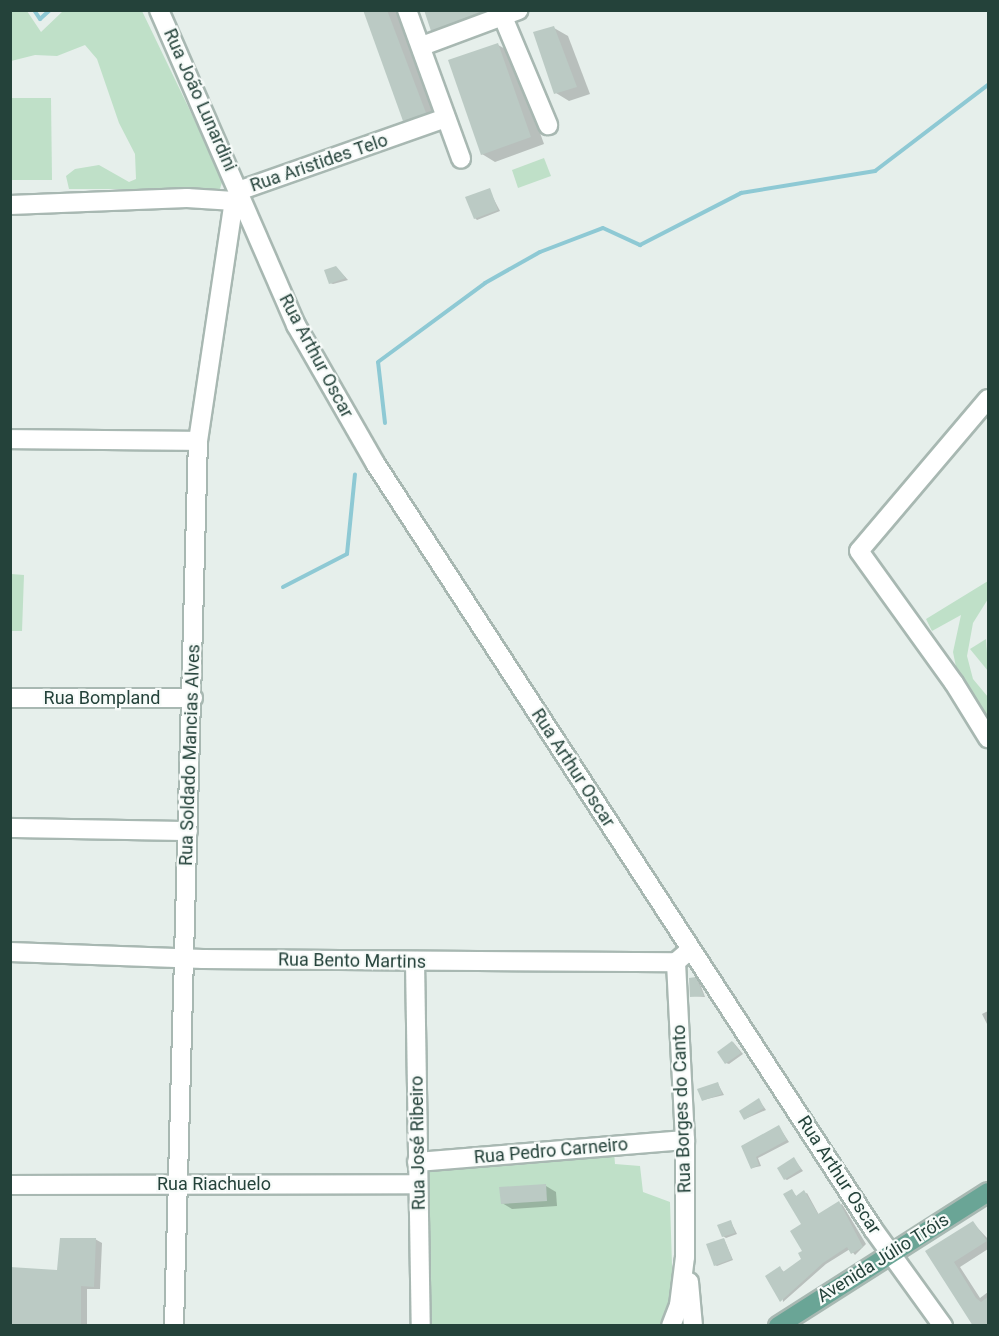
<!DOCTYPE html>
<meta charset="utf-8">
<style>
body{margin:0}
#map{position:relative;width:999px;height:1336px;overflow:hidden;background:#e6efeb;font-family:Roboto,sans-serif}
div>[style]{position:absolute}
[style*='--x']{left:calc(var(--x)*1px);top:calc(var(--y)*1px);width:calc(var(--w)*1px);rotate:calc(var(--a)*1deg)}
.green>*{inset:0;background:#bfe0c8}
.shadow>*{inset:0;background:#0003}
.stream>*{height:4px;margin:-2px;padding:0 2px;transform-origin:2px;border-radius:2px;background:#8ec9d4}
.building>*{inset:0;background:#bbcac4}
.roads{filter:drop-shadow(2px 0 #a8b8b2) drop-shadow(-2px 0 #a8b8b2) drop-shadow(0 2px #a8b8b2) drop-shadow(0 -2px #a8b8b2)}
.minor>*{height:18px;margin:-9px;padding:0 9px;transform-origin:9px;border-radius:9px;background:#fff}
.major>*{height:18px;margin:-9px;padding:0 9px;transform-origin:9px;border-radius:9px;background:#6aa596}
span{translate:-50% -50%;white-space:nowrap;text-align:center;line-height:1.15;-webkit-text-stroke:4.5px #f7fbf9;paint-order:stroke}
.street-label{font-size:18px;color:#24423a}
.frame{position:absolute;inset:0;border:12px solid #24423a;pointer-events:none}
</style>
<div id="map">
<div class="green">
<i style="clip-path:polygon(10px 11px,27px 11px,41px 32px,63px 11px,142px 11px,223px 179px,220px 189px,69px 189px,66px 176px,75px 169px,99px 165px,129px 182px,136px 179px,135px 154px,119px 123px,97px 59px,85px 45px,57px 56px,35px 55px,11px 61px)"></i>
<i style="clip-path:polygon(10px 98px,51px 98px,52px 180px,11px 180px)"></i>
<i style="clip-path:polygon(544px 158px,551px 176px,518px 188px,512px 170px)"></i>
<i style="clip-path:polygon(11px 574px,24px 575px,22px 631px,11px 631px)"></i>
<i style="clip-path:polygon(988px 581px,988px 599px,973px 623px,967px 656px,973px 679px,988px 697px,988px 718px,958px 677px,953px 652px,961px 615px,932px 631px,926px 619px)"></i>
<i style="clip-path:polygon(986px 639px,988px 666px,988px 671px,970px 649px)"></i>
<i style="clip-path:polygon(614px 1151px,615px 1164px,640px 1166px,643px 1192px,670px 1202px,673px 1296px,667px 1325px,430px 1325px,425px 1168px)"></i>
</div>
<div class="shadow">
<i style="clip-path:polygon(365px 10px,397px 10px,438px 121px,418px 128px,405px 120px)"></i>
<i style="clip-path:polygon(426px 10px,495px 10px,446px 38px,432px 30px)"></i>
<i style="clip-path:polygon(554px 28px,568px 36px,590px 94px,569px 101px,556px 93px)"></i>
<i style="clip-path:polygon(498px 45px,511px 52px,544px 144px,495px 162px,482px 154px)"></i>
<i style="clip-path:polygon(489px 190px,500px 211px,477px 220px,475px 218px)"></i>
<i style="clip-path:polygon(336px 267px,348px 280px,333px 284px,330px 283px)"></i>
<i style="clip-path:polygon(696px 979px,699px 981px,705px 997px,691px 996px)"></i>
<i style="clip-path:polygon(988px 1011px,988px 1026px,982px 1014px)"></i>
<i style="clip-path:polygon(733px 1042px,743px 1054px,729px 1064px,726px 1063px)"></i>
<i style="clip-path:polygon(718px 1084px,724px 1095px,703px 1100px)"></i>
<i style="clip-path:polygon(759px 1100px,766px 1110px,745px 1119px)"></i>
<i style="clip-path:polygon(779px 1127px,789px 1142px,758px 1158px,761px 1166px,752px 1168px,742px 1146px)"></i>
<i style="clip-path:polygon(794px 1159px,803px 1171px,787px 1180px,785px 1179px)"></i>
<i style="clip-path:polygon(546px 1186px,556px 1192px,557px 1206px,512px 1209px,502px 1203px)"></i>
<i style="clip-path:polygon(792px 1191px,797px 1197px,807px 1193px,819px 1215px,842px 1204px,866px 1244px,855px 1255px,850px 1249px,826px 1264px,783px 1302px,780px 1268px,784px 1272px,803px 1260px,804px 1251px,803px 1225px)"></i>
<i style="clip-path:polygon(731px 1222px,737px 1234px,726px 1238px,723px 1236px)"></i>
<i style="clip-path:polygon(973px 1223px,988px 1239px,988px 1249px,960px 1267px,980px 1298px,988px 1292px,988px 1326px,975px 1326px,927px 1252px)"></i>
<i style="clip-path:polygon(95px 1239px,102px 1243px,100px 1289px,87px 1289px,87px 1326px,10px 1326px,59px 1272px)"></i>
<i style="clip-path:polygon(724px 1239px,733px 1260px,717px 1266px,715px 1265px)"></i>
</div>
<div class="stream">
<i style="--x:34;--y:10;--w:11;--a:56"></i>
<i style="--x:40;--y:19;--w:13;--a:-42"></i>
<i style="--x:385;--y:423;--w:61;--a:-96.5"></i>
<i style="--x:378;--y:362;--w:133;--a:-36.4"></i>
<i style="--x:485;--y:283;--w:63;--a:-29.4"></i>
<i style="--x:540;--y:252;--w:67;--a:-20.9"></i>
<i style="--x:603;--y:228;--w:41;--a:24.7"></i>
<i style="--x:640;--y:245;--w:114;--a:-27.2"></i>
<i style="--x:741;--y:193;--w:136;--a:-9.3"></i>
<i style="--x:875;--y:171;--w:142;--a:-37.3"></i>
<i style="--x:283;--y:587;--w:72;--a:-27.3"></i>
<i style="--x:347;--y:554;--w:80;--a:-84.3"></i>
</div>
<div class="building">
<i style="clip-path:polygon(363px 10px,387px 10px,426px 113px,403px 121px)"></i>
<i style="clip-path:polygon(424px 10px,485px 10px,431px 31px)"></i>
<i style="clip-path:polygon(554px 26px,577px 87px,554px 94px,533px 32px)"></i>
<i style="clip-path:polygon(498px 43px,531px 137px,481px 155px,448px 60px)"></i>
<i style="clip-path:polygon(490px 188px,498px 210px,474px 219px,465px 197px)"></i>
<i style="clip-path:polygon(336px 266px,346px 278px,329px 284px,324px 270px)"></i>
<i style="clip-path:polygon(696px 977px,704px 996px,690px 997px,689px 978px)"></i>
<i style="clip-path:polygon(732px 1041px,741px 1053px,725px 1064px,717px 1052px)"></i>
<i style="clip-path:polygon(718px 1082px,722px 1094px,702px 1101px,697px 1089px)"></i>
<i style="clip-path:polygon(759px 1098px,764px 1108px,744px 1120px,739px 1111px)"></i>
<i style="clip-path:polygon(779px 1125px,787px 1140px,756px 1157px,759px 1165px,751px 1169px,741px 1146px)"></i>
<i style="clip-path:polygon(794px 1157px,801px 1169px,784px 1180px,777px 1168px)"></i>
<i style="clip-path:polygon(546px 1184px,547px 1201px,501px 1204px,499px 1187px)"></i>
<i style="clip-path:polygon(792px 1189px,796px 1196px,804px 1190px,818px 1214px,839px 1201px,863px 1247px,851px 1254px,847px 1247px,823px 1263px,780px 1302px,765px 1276px,780px 1266px,783px 1272px,801px 1259px,798px 1253px,802px 1251px,790px 1231px,801px 1224px,783px 1194px)"></i>
<i style="clip-path:polygon(731px 1220px,735px 1233px,722px 1237px,717px 1225px)"></i>
<i style="clip-path:polygon(973px 1221px,987px 1241px,954px 1262px,976px 1298px,981px 1302px,988px 1297px,988px 1326px,973px 1326px,925px 1251px)"></i>
<i style="clip-path:polygon(60px 1238px,96px 1238px,94px 1287px,81px 1286px,81px 1326px,10px 1326px,10px 1267px,57px 1270px)"></i>
<i style="clip-path:polygon(724px 1238px,732px 1259px,714px 1266px,706px 1244px)"></i>
</div>
<div class="roads">
<div class="minor">
<i style="--x:159;--y:10;--w:344;--a:66.5"></i>
<i style="--x:296;--y:325;--w:159;--a:60.2"></i>
<i style="--x:375;--y:463;--w:914;--a:56.97"></i>
<i style="--x:873;--y:1229;--w:120;--a:54.2"></i>
<i style="--x:407;--y:10;--w:158;--a:70"></i>
<i style="--x:500;--y:10;--w:125;--a:67.3"></i>
<i style="--x:422;--y:46;--w:103;--a:-20.4"></i>
<i style="--x:241;--y:190;--w:217;--a:-19.4"></i>
<i style="--x:10;--y:205;--w:177;--a:-2.3"></i>
<i style="--x:187;--y:198;--w:47;--a:3.7"></i>
<i style="--x:988;--y:399;--w:199;--a:130.3"></i>
<i style="--x:859;--y:551;--w:163;--a:54.3"></i>
<i style="--x:954;--y:683;--w:65;--a:58.3"></i>
<i style="--x:10;--y:439;--w:188;--a:0.6"></i>
<i style="--x:10;--y:698;--w:183;--a:0"></i>
<i style="--x:10;--y:828;--w:178;--a:1"></i>
<i style="--x:10;--y:952;--w:193;--a:2.1"></i>
<i style="--x:203;--y:959;--w:473;--a:0.4"></i>
<i style="--x:676;--y:962;--w:18;--a:-41"></i>
<i style="--x:415;--y:961;--w:365;--a:89.1"></i>
<i style="--x:417;--y:1162;--w:269;--a:-4.7"></i>
<i style="--x:10;--y:1185;--w:408;--a:-0.1"></i>
<i style="--x:689;--y:1282;--w:44;--a:84.8"></i>
<i style="--x:174;--y:1326;--w:885;--a:-88.45"></i>
<i style="--x:198;--y:441;--w:243;--a:-81.5"></i>
<i style="--x:234;--y:201;--w:13;--a:-58"></i>
<i style="--x:671;--y:1326;--w:22;--a:-69"></i>
<i style="--x:679;--y:1305;--w:48;--a:-82.9"></i>
<i style="--x:685;--y:1257;--w:117;--a:-90"></i>
<i style="--x:685;--y:1140;--w:178;--a:-92.9"></i>
</div>
<div class="major">
<i style="--x:778;--y:1326;--w:249;--a:-32.5"></i>
</div>
</div>
<div class="street-label">
<span style="left:200px;top:100px;rotate:66deg">Rua João Lunardini</span>
<span style="left:319px;top:163px;rotate:-19deg">Rua Aristides Telo</span>
<span style="left:316px;top:356px;rotate:62deg">Rua Arthur Oscar</span>
<span style="left:102px;top:698px">Rua Bompland</span>
<span style="left:190px;top:755px;rotate:-88deg">Rua Soldado Mancias Alves</span>
<span style="left:573px;top:768px;rotate:57deg">Rua Arthur Oscar</span>
<span style="left:352px;top:961px;rotate:1deg">Rua Bento Martins</span>
<span style="left:682px;top:1109px;rotate:-92deg">Rua Borges do Canto</span>
<span style="left:418px;top:1143px;rotate:-91deg">Rua José Ribeiro</span>
<span style="left:551px;top:1151px;rotate:-5deg">Rua Pedro Carneiro</span>
<span style="left:839px;top:1175px;rotate:57deg">Rua Arthur Oscar</span>
<span style="left:214px;top:1184px">Rua Riachuelo</span>
<span style="left:883px;top:1258px;rotate:-32deg">Avenida Júlio Tróis</span>
</div>
<div class="frame"></div>
</div>
